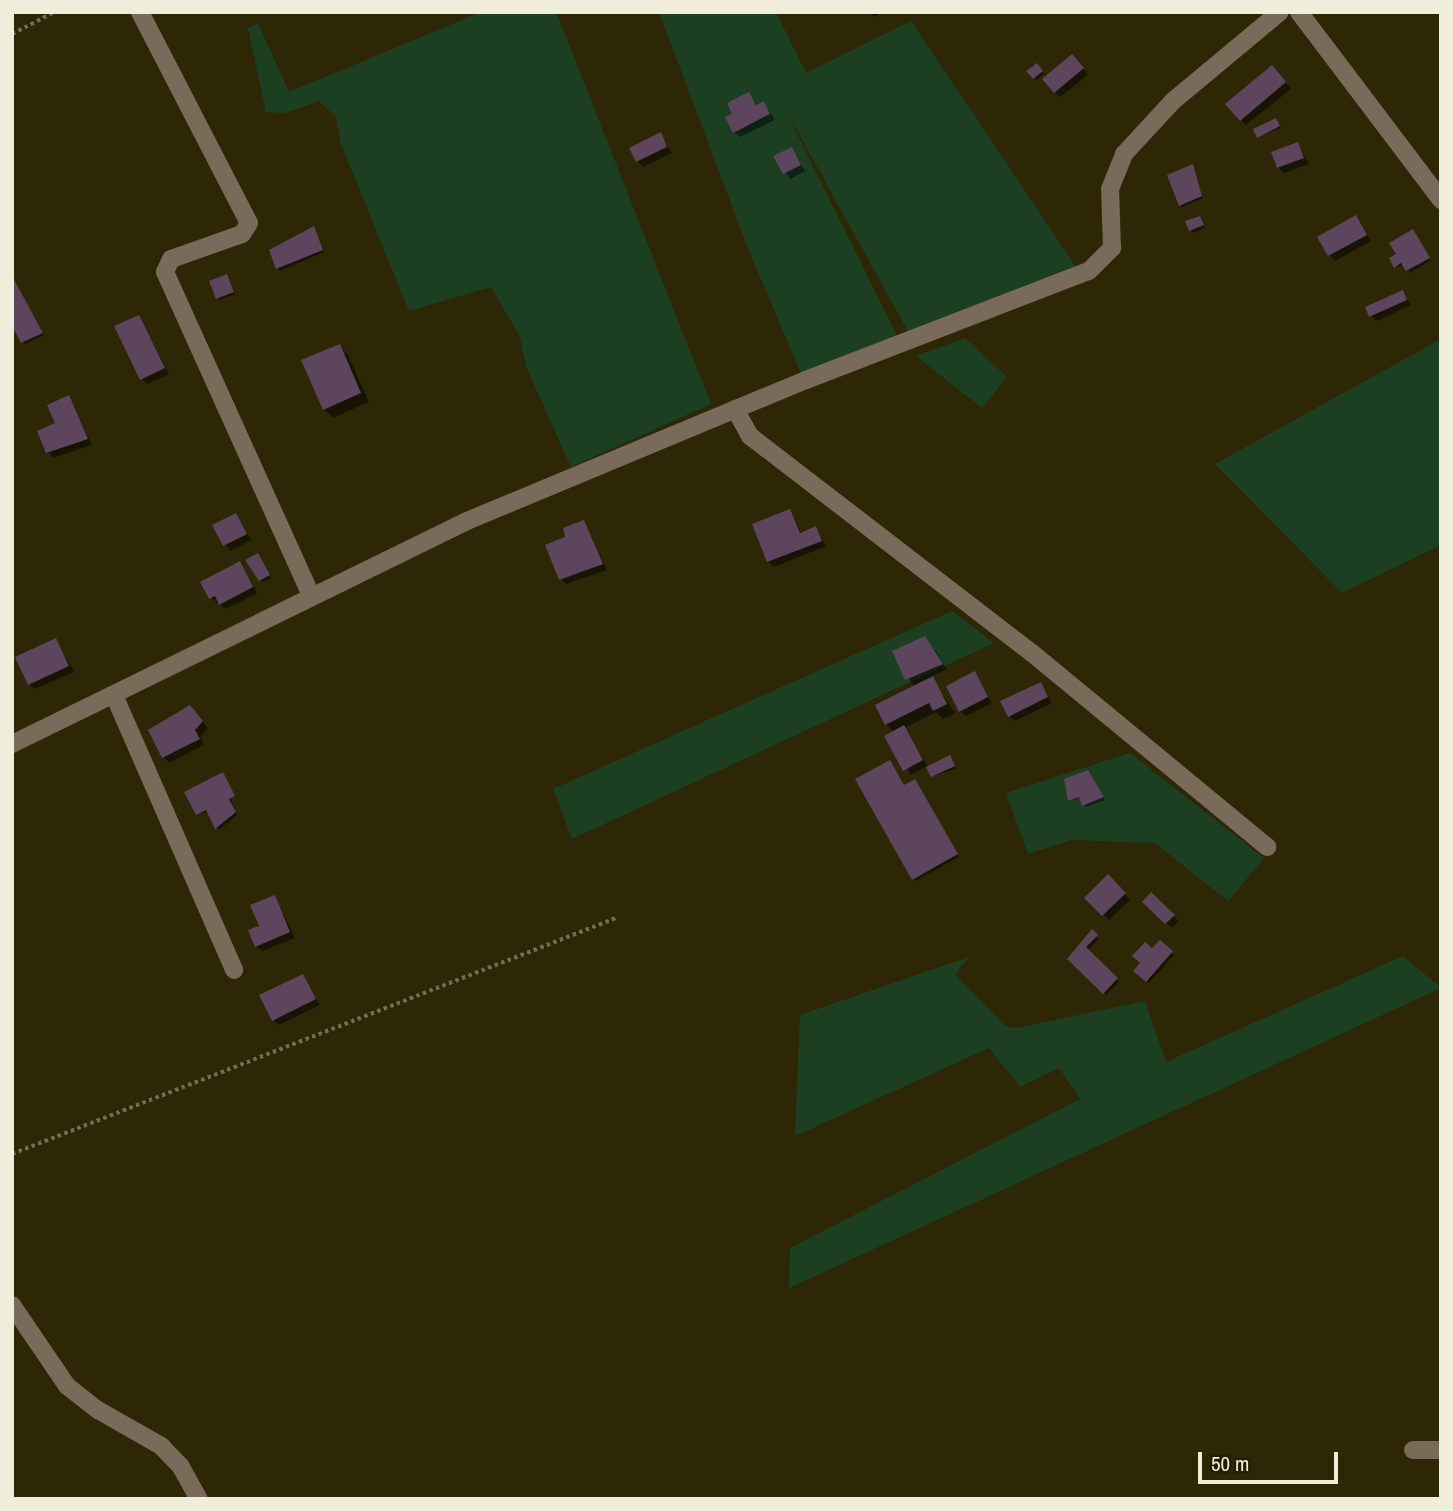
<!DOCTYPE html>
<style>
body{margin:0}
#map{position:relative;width:1453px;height:1511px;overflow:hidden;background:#2e2706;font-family:"Archivo Narrow",sans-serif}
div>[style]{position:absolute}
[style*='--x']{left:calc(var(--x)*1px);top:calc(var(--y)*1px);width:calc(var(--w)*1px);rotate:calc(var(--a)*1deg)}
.green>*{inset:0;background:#1c3f22}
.shadow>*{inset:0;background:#0007}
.building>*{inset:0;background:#5d455e}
.path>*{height:3.5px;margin-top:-1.75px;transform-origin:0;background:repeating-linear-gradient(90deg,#736d52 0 3.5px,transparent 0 7px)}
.minor>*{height:18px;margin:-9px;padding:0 9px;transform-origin:9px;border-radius:9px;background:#7a6a5a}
span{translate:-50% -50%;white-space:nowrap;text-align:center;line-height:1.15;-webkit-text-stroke:7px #241d00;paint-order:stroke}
.frame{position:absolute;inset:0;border:14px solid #f1eddb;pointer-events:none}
.scale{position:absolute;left:1198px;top:1452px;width:140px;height:32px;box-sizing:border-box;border:4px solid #f1eddb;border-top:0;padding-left:9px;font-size:21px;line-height:24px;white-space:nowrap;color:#f1eddb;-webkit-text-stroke:5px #241d00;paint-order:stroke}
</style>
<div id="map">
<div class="green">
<i style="clip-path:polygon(481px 12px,556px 12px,711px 404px,571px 467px,526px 366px,520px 337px,491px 287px,409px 311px,341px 144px,336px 117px,319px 101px,285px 113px,266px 112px,248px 29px,258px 23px,289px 92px)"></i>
<i style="clip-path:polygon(659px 12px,776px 12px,806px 73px,911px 21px,1078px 270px,909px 333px,783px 105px,898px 338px,801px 373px,749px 251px)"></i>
<i style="clip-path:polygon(965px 338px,1007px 377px,982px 408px,916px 356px)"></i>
<i style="clip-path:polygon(1441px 339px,1441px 545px,1342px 593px,1215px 464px)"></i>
<i style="clip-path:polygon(952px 611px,994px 643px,572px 839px,553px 789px)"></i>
<i style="clip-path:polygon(1130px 753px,1264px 858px,1228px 901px,1155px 843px,1071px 840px,1028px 854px,1006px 793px)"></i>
<i style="clip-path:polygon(1403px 956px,1441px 988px,789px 1288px,790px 1248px,1080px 1099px,1059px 1068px,1020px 1087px,989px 1048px,795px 1136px,800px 1015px,969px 957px,955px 974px,1005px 1026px,1017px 1028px,1145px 1001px,1166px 1062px)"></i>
</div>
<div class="shadow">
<i style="clip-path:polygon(869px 12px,884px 12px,874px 17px)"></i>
<i style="clip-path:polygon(1078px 62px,1088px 75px,1060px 97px,1055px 92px)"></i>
<i style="clip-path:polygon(1037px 65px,1044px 74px,1036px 80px,1029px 71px)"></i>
<i style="clip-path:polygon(1277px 73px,1291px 89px,1246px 125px,1241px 120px)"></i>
<i style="clip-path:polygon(749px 94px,758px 106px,764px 103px,775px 120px,740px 137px,734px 132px,734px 114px)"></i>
<i style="clip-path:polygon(1278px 122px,1281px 128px,1258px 137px)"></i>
<i style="clip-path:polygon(660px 135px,672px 153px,643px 167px,637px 161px)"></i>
<i style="clip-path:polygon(1298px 144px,1309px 164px,1284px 173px,1278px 167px)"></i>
<i style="clip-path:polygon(792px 149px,805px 171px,790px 179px,776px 157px)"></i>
<i style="clip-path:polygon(1192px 166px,1203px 198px,1182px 207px,1180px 205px)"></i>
<i style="clip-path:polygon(1356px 217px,1371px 241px,1335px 261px,1329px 255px)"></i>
<i style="clip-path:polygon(1202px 220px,1205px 228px,1193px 233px,1188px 222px)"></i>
<i style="clip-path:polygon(314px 228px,324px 252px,280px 271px,277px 268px)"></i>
<i style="clip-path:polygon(1415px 234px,1431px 260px,1410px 273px,1404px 265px,1395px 267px,1398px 255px)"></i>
<i style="clip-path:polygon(228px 278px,235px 294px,220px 300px,218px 298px)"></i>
<i style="clip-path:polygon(12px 279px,44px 335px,25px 344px,16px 327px,12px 329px)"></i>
<i style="clip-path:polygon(1402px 292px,1411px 305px,1377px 321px,1371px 316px)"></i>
<i style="clip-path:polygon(139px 317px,169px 374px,147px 384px,142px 379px)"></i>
<i style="clip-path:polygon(340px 346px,348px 355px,369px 402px,333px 418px,324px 409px)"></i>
<i style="clip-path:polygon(68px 397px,92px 445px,53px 458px,48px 452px)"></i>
<i style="clip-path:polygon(790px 511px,802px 534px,816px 528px,826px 546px,774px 567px,768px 561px)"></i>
<i style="clip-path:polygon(236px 515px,251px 540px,230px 551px,214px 526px)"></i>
<i style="clip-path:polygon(584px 522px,607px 570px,566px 584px,561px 579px)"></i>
<i style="clip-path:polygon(260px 558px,271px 578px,263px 582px,260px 580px)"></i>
<i style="clip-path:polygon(240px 563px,257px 593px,226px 609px,211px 598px,202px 582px)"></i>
<i style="clip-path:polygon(56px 640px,74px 672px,35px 689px,29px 684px)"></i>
<i style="clip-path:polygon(935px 650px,947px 669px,931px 677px,955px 713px,943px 719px,936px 712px,905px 728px,927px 766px,910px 775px,894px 732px,886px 724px,914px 687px,894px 652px)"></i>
<i style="clip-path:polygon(974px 673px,992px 703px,966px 716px,960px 711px)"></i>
<i style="clip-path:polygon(1040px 684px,1052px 703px,1015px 721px,1009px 716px)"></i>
<i style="clip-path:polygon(196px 713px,208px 728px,200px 737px,204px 745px,169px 763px,164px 757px)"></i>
<i style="clip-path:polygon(951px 760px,956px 769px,933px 776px)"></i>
<i style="clip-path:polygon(1090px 774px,1105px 800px,1086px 807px,1081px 798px,1070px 800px)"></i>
<i style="clip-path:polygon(222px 775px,237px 815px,219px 830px,209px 812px,197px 814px)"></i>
<i style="clip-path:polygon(917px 783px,959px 857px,915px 881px,904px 787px)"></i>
<i style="clip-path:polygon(1108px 877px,1130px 900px,1109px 920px,1086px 898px)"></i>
<i style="clip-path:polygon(1151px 895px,1179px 921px,1172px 928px,1144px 902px)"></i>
<i style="clip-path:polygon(275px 897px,295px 938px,262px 951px,256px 946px)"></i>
<i style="clip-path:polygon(1092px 932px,1099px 939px,1087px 951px,1119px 982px,1106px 995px,1069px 959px)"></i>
<i style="clip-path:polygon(1160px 942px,1174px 955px,1149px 983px,1135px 971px)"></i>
<i style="clip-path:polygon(303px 976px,320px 1005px,279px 1025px,273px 1020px)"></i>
</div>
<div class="building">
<i style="clip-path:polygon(1072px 54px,1084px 68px,1054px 93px,1042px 79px)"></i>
<i style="clip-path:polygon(1037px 63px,1043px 71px,1033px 79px,1026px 71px)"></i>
<i style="clip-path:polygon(1272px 65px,1286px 82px,1240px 121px,1225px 104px)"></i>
<i style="clip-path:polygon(749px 92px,756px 105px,764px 101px,770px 114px,733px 133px,725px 117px,732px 114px,727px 103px)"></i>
<i style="clip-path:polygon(1276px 118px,1280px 126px,1257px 138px,1253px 129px)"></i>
<i style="clip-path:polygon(661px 132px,667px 147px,636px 162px,629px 148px)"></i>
<i style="clip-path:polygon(1298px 142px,1304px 158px,1277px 168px,1271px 152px)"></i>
<i style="clip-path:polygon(792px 147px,801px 165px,783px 174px,773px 156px)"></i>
<i style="clip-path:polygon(1193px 164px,1202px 196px,1179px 206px,1167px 175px)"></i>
<i style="clip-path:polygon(1356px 215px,1367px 235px,1328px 256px,1317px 237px)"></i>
<i style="clip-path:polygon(1200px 216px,1204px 225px,1189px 231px,1185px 221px)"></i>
<i style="clip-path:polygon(314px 226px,323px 250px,276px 269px,269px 250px)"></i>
<i style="clip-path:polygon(1413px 229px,1430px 258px,1406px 271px,1401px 263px,1394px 268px,1389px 258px,1396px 254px,1389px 243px)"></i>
<i style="clip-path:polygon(227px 274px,234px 292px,216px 299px,209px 281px)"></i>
<i style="clip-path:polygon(12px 276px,43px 333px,21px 343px,12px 326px)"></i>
<i style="clip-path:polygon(1403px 290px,1407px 300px,1369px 317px,1365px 307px)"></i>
<i style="clip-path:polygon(139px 315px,165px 368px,140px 380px,114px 326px)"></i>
<i style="clip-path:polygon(340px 344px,361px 393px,323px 410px,301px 360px)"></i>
<i style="clip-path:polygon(69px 395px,88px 439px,46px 453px,37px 431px,55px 423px,47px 405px)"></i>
<i style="clip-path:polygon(790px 509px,800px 533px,816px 526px,822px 541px,767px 562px,752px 524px)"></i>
<i style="clip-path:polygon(236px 513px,247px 534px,223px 546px,212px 525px)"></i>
<i style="clip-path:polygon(584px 520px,603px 564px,559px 580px,545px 545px,565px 537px,563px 528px)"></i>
<i style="clip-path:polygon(258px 553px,270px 575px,259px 581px,245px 560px)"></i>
<i style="clip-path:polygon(240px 561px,253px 587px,219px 605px,215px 596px,209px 599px,200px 582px)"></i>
<i style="clip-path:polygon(925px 636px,943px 664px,905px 680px,892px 651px)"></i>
<i style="clip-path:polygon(56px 638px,69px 666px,28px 685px,15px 657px)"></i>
<i style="clip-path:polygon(975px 671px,988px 697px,959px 712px,946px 686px)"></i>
<i style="clip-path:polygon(933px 676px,947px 704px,933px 711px,929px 703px,885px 725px,875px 705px)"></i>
<i style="clip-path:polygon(1041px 682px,1048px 697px,1008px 717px,1000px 701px)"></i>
<i style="clip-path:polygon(190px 705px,203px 721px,195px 730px,200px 739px,162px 758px,148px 730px)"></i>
<i style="clip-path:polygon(904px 725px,923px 760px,903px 771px,884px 736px)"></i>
<i style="clip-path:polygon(950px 755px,955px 766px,931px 777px,926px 767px)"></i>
<i style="clip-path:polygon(890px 760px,904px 785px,915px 779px,958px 854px,912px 880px,855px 779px)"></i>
<i style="clip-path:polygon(1088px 770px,1104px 797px,1082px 806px,1079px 797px,1068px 801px,1064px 779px)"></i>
<i style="clip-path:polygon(223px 772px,235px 796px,229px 799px,236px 812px,215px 829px,206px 810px,196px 815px,184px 792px)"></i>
<i style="clip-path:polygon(1108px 874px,1126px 893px,1102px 916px,1084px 898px)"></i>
<i style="clip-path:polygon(1151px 892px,1175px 915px,1165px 924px,1142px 902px)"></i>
<i style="clip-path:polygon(275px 895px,290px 932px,255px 947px,248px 930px,259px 926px,250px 905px)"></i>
<i style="clip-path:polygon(1092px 929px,1098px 935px,1086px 947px,1118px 978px,1103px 994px,1067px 959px)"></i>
<i style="clip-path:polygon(1160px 940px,1173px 951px,1146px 982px,1133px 971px,1140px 963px,1132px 956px,1145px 942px,1152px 948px)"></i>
<i style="clip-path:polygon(303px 974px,316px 999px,272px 1021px,259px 995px)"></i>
</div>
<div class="path">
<i style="--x:12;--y:34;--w:47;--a:-27.6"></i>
<i style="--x:12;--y:1154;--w:648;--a:-21.34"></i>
</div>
<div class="minor">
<i style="--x:140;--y:12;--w:237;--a:62.7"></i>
<i style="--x:249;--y:223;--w:13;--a:122"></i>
<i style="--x:242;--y:234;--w:75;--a:160.6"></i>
<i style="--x:171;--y:259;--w:14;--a:115"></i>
<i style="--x:165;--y:272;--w:355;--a:65.7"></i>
<i style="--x:1299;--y:12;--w:236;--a:52.9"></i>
<i style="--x:735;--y:409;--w:31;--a:61"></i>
<i style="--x:750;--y:436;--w:356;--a:37.6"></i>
<i style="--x:1032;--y:653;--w:305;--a:39.5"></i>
<i style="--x:114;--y:695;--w:300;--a:66.4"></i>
<i style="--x:12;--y:744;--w:507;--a:-26.11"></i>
<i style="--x:467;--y:521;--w:367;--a:-22.6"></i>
<i style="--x:806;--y:380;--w:303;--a:-21.1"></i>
<i style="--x:1089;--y:271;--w:33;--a:-45"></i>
<i style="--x:1112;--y:248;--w:59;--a:-91.9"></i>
<i style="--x:1110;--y:189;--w:38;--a:-68"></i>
<i style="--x:1124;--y:154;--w:72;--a:-47.2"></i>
<i style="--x:1173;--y:101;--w:139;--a:-39.8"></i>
<i style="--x:12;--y:1305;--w:98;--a:55.8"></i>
<i style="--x:67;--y:1386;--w:39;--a:38"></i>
<i style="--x:98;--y:1410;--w:73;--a:29.7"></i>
<i style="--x:161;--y:1446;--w:29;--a:46"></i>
<i style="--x:181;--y:1467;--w:37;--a:61"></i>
<i style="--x:1413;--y:1450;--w:28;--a:0"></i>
</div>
<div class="frame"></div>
<div class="scale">50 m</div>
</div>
